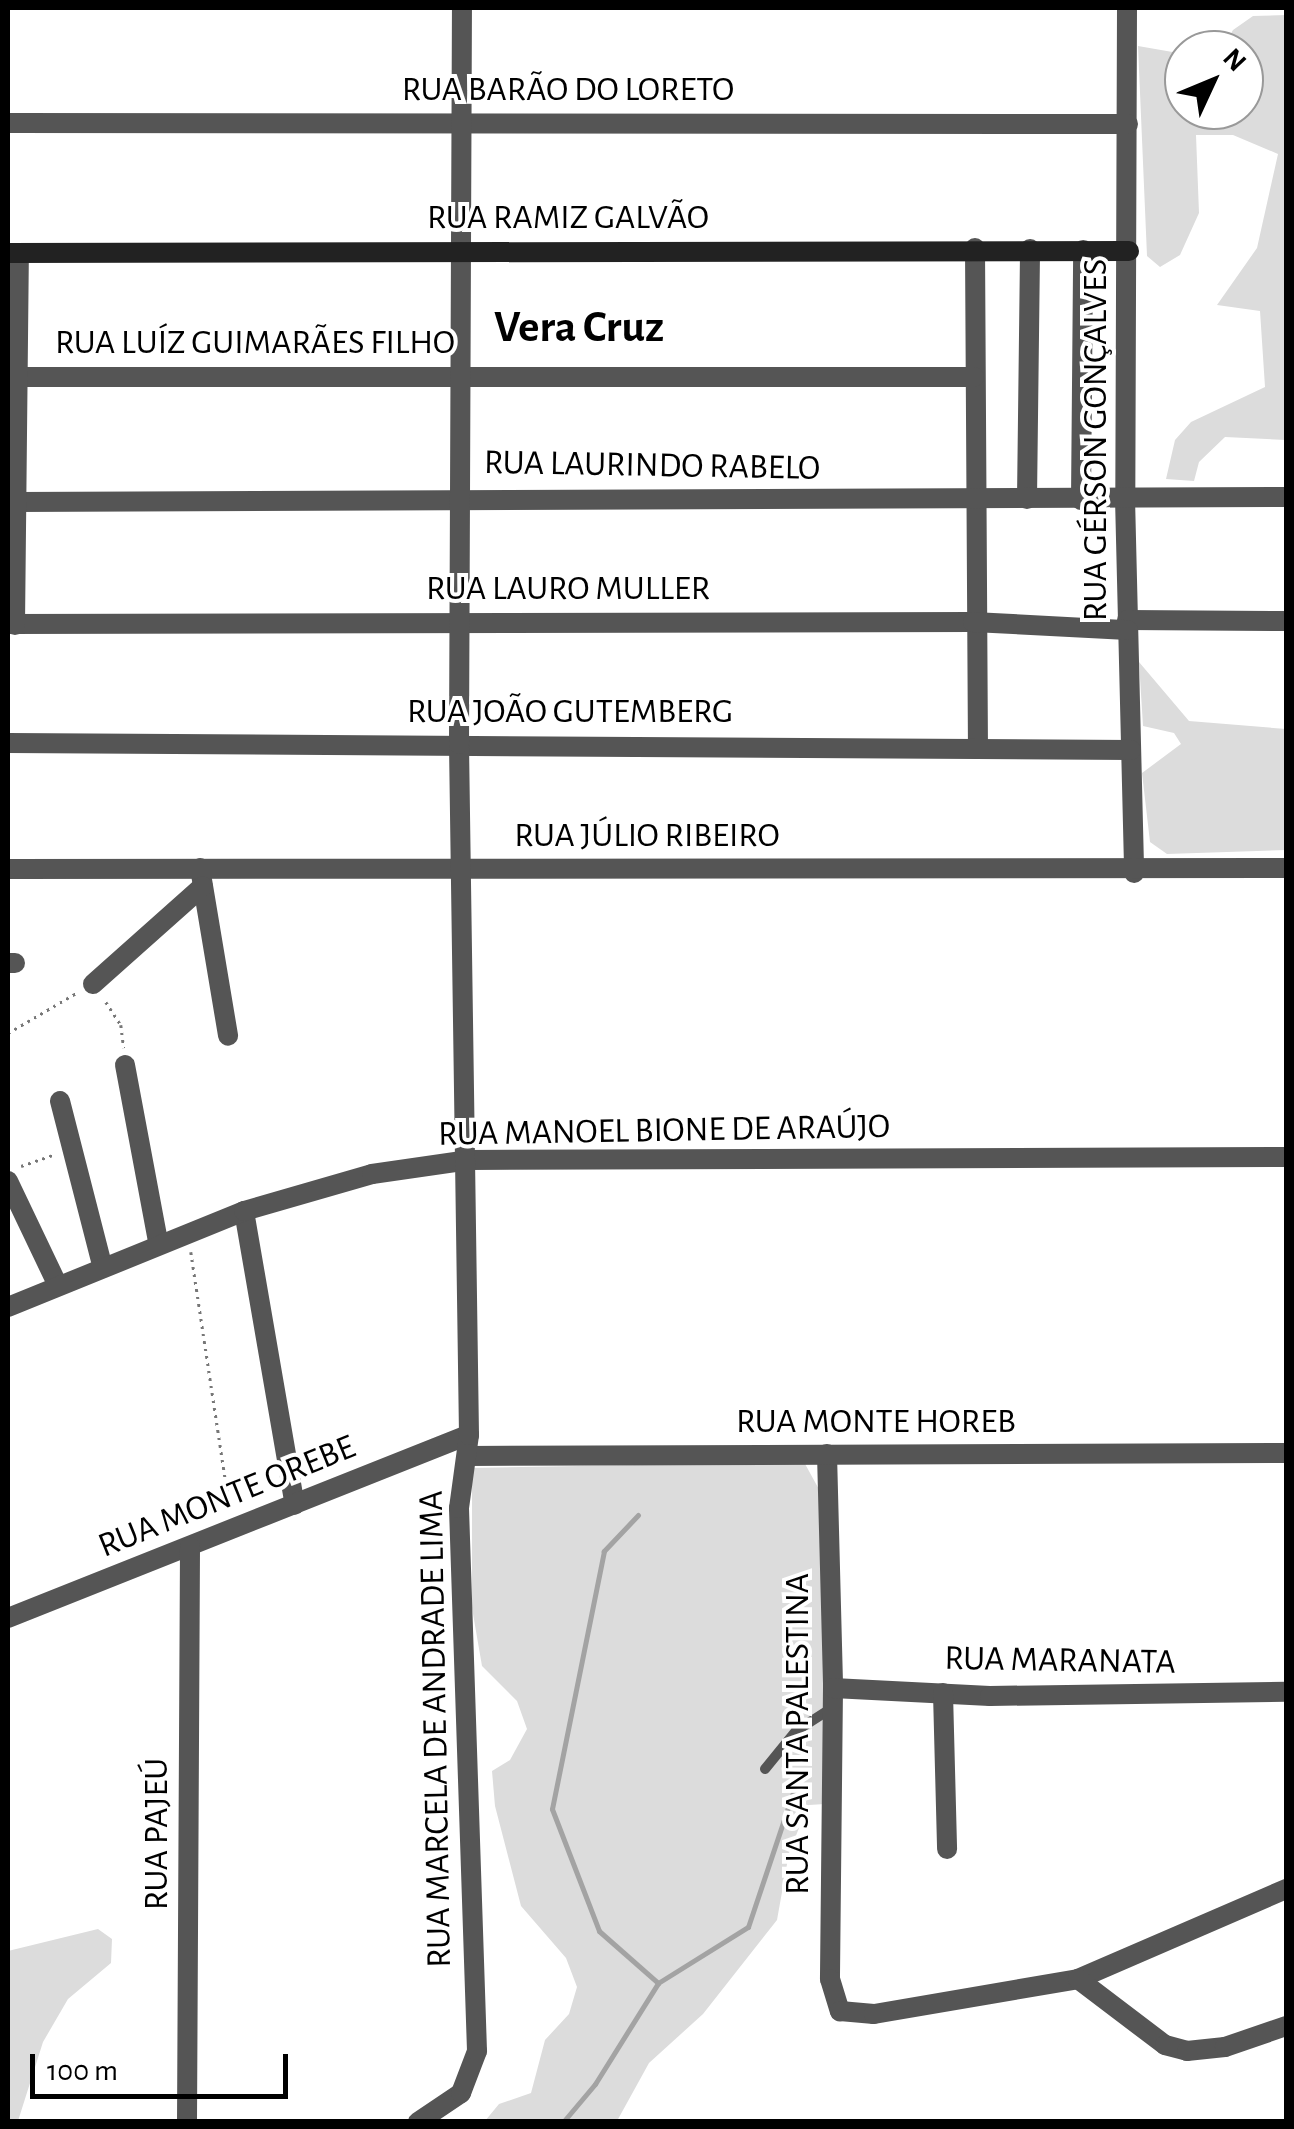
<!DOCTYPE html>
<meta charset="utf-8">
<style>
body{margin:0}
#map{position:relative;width:1294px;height:2129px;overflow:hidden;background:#fff;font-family:"Alegreya Sans",sans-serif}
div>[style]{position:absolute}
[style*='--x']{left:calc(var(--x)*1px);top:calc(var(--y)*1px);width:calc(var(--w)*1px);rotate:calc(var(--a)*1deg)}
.green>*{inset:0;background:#dcdcdc}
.stream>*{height:5px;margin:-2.5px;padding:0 2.5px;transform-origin:2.5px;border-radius:2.5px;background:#a3a3a3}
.path>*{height:2.5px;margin-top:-1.25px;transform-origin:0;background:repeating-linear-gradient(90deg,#777 0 2.5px,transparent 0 7.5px)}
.lane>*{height:10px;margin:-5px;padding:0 5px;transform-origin:5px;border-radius:5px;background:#555}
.street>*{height:20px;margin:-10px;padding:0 10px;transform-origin:10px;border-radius:10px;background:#555}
.secondary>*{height:20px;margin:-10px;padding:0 10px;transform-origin:10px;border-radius:10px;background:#222}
span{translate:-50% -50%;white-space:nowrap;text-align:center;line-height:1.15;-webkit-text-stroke:8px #fff;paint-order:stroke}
.street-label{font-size:35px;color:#000}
.district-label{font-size:45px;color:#000;font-weight:700}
.frame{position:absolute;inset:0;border:10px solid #000;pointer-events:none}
.north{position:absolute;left:1164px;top:30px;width:100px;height:100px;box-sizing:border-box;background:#fff;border:2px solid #999;border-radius:50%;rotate:46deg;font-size:28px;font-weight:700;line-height:40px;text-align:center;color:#000}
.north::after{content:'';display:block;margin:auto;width:35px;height:45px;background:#000;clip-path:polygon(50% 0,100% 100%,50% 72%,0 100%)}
.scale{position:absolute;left:30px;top:2054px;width:258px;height:45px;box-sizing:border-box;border:5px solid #000;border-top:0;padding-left:12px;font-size:30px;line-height:35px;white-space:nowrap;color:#000;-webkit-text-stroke:8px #fff;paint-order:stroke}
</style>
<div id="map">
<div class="green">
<i style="clip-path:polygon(1286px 15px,1286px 440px,1225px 437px,1199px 462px,1194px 481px,1166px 479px,1175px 440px,1191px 422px,1265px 387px,1260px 311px,1217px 305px,1257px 248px,1278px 154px,1233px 135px,1196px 135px,1199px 213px,1180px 255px,1160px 267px,1147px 256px,1138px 46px,1184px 54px,1184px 110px,1244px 110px,1244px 50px,1221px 50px,1233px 30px,1253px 16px)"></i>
<i style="clip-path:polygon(1139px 662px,1189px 721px,1286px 729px,1286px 850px,1167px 854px,1150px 842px,1142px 773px,1181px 744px,1174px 733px,1143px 726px)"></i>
<i style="clip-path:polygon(804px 1462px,821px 1493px,825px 1804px,809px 1805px,805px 1813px,789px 1853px,777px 1920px,703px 2014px,649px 2063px,617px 2121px,485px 2121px,499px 2104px,531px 2093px,545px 2040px,569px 2014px,577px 1987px,566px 1958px,521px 1906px,495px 1806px,492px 1771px,510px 1760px,527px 1729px,517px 1701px,482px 1666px,472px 1608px,472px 1468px)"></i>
<i style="clip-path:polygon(98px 1929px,112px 1939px,111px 1963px,68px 1999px,43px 2042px,18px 2121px,8px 2121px,8px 1951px)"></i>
</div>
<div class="stream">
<i style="--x:638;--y:1515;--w:50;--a:133.4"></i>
<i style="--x:604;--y:1551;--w:263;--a:101.4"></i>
<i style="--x:552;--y:1809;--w:131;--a:68.9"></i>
<i style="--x:599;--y:1931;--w:79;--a:41.4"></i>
<i style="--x:563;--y:2122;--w:50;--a:-49.9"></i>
<i style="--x:595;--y:2084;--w:119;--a:-58"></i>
<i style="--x:658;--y:1983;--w:106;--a:-31.9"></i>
<i style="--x:748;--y:1927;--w:160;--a:-71.5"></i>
</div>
<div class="path">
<i style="--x:106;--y:1002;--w:27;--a:57"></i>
<i style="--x:121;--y:1025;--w:23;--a:83"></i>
<i style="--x:8;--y:1033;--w:81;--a:-30.4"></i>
<i style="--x:21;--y:1166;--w:37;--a:-19"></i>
<i style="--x:191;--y:1252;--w:262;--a:81.4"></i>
</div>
<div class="lane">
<i style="--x:765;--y:1769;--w:49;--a:-50.8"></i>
<i style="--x:796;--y:1731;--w:43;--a:-32.6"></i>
</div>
<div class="street">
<i style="--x:1127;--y:8;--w:490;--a:90.2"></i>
<i style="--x:1125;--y:498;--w:375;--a:88.6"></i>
<i style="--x:8;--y:123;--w:1120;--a:0.05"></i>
<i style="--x:975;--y:248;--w:500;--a:89.66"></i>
<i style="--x:18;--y:377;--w:956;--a:0"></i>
<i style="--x:1027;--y:499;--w:250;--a:-89.3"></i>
<i style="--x:1081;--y:500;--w:250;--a:-89.5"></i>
<i style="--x:16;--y:502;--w:1270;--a:-0.23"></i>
<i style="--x:1127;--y:620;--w:159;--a:0.4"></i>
<i style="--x:8;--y:624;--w:965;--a:-0.12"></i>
<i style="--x:973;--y:622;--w:155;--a:3"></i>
<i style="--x:15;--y:625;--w:372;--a:-89.4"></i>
<i style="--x:8;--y:743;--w:1123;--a:0.36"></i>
<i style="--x:200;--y:868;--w:170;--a:80.5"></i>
<i style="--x:8;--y:869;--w:1278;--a:-0.04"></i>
<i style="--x:8;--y:963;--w:7;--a:0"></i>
<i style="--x:93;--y:984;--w:147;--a:-41.7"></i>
<i style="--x:125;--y:1065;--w:180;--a:79.4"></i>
<i style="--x:60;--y:1101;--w:169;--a:75.6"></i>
<i style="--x:8;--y:1181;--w:116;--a:64.5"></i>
<i style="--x:244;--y:1211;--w:298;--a:80.2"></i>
<i style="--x:8;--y:1307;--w:255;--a:-22.1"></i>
<i style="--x:244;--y:1211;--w:133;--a:-16.1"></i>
<i style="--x:372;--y:1174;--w:98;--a:-8.2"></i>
<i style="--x:469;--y:1160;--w:817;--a:-0.21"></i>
<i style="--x:827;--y:1454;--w:234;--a:88.5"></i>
<i style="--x:833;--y:1688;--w:291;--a:90.6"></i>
<i style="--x:830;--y:1979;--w:34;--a:73"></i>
<i style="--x:840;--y:2011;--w:34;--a:5"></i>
<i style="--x:874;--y:2014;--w:207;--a:-9.7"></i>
<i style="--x:1078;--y:1979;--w:227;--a:-23.4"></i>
<i style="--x:467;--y:1456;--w:819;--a:-0.21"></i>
<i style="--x:8;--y:1618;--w:496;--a:-21.7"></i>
<i style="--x:833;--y:1688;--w:157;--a:2.9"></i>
<i style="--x:990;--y:1696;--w:296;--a:-0.8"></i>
<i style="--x:943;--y:1693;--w:156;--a:88.5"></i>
<i style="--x:1078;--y:1979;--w:109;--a:37.2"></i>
<i style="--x:1165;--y:2045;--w:23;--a:15"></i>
<i style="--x:1187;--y:2051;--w:38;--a:-6"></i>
<i style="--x:1225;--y:2047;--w:65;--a:-19"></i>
<i style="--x:187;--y:2122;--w:575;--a:-89.7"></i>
<i style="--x:418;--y:2122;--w:52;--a:-34"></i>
<i style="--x:461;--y:2093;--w:45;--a:-69.1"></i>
<i style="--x:477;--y:2051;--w:543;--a:-91.9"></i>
<i style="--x:459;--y:1508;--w:74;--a:-82.2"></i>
<i style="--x:469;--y:1435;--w:691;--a:-90.83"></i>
<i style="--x:459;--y:744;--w:736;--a:-89.77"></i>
</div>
<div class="secondary">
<i style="--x:8;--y:253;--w:1121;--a:-0.1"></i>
</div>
<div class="street-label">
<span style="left:568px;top:90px">RUA BARÃO DO LORETO</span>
<span style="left:568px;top:218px">RUA RAMIZ GALVÃO</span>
<span style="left:255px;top:343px">RUA LUÍZ GUIMARÃES FILHO</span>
<span style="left:1096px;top:440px;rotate:-90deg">RUA GÉRSON GONÇALVES</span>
<span style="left:652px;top:466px;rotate:1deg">RUA LAURINDO RABELO</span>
<span style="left:568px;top:589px">RUA LAURO MULLER</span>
<span style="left:570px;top:712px">RUA JOÃO GUTEMBERG</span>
<span style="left:647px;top:836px">RUA JÚLIO RIBEIRO</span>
<span style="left:664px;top:1131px;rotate:-1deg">RUA MANOEL BIONE DE ARAÚJO</span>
<span style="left:876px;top:1422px">RUA MONTE HOREB</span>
<span style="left:227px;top:1497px;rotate:-22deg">RUA MONTE OREBE</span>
<span style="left:1060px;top:1661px;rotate:1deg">RUA MARANATA</span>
<span style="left:436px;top:1729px;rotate:-91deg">RUA MARCELA DE ANDRADE LIMA</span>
<span style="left:798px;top:1734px;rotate:-90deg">RUA SANTA PALESTINA</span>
<span style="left:157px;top:1834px;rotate:-90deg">RUA PAJEÚ</span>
</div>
<div class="district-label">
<span style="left:579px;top:328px">Vera Cruz</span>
</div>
<div class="frame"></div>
<div class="north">N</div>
<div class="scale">100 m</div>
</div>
